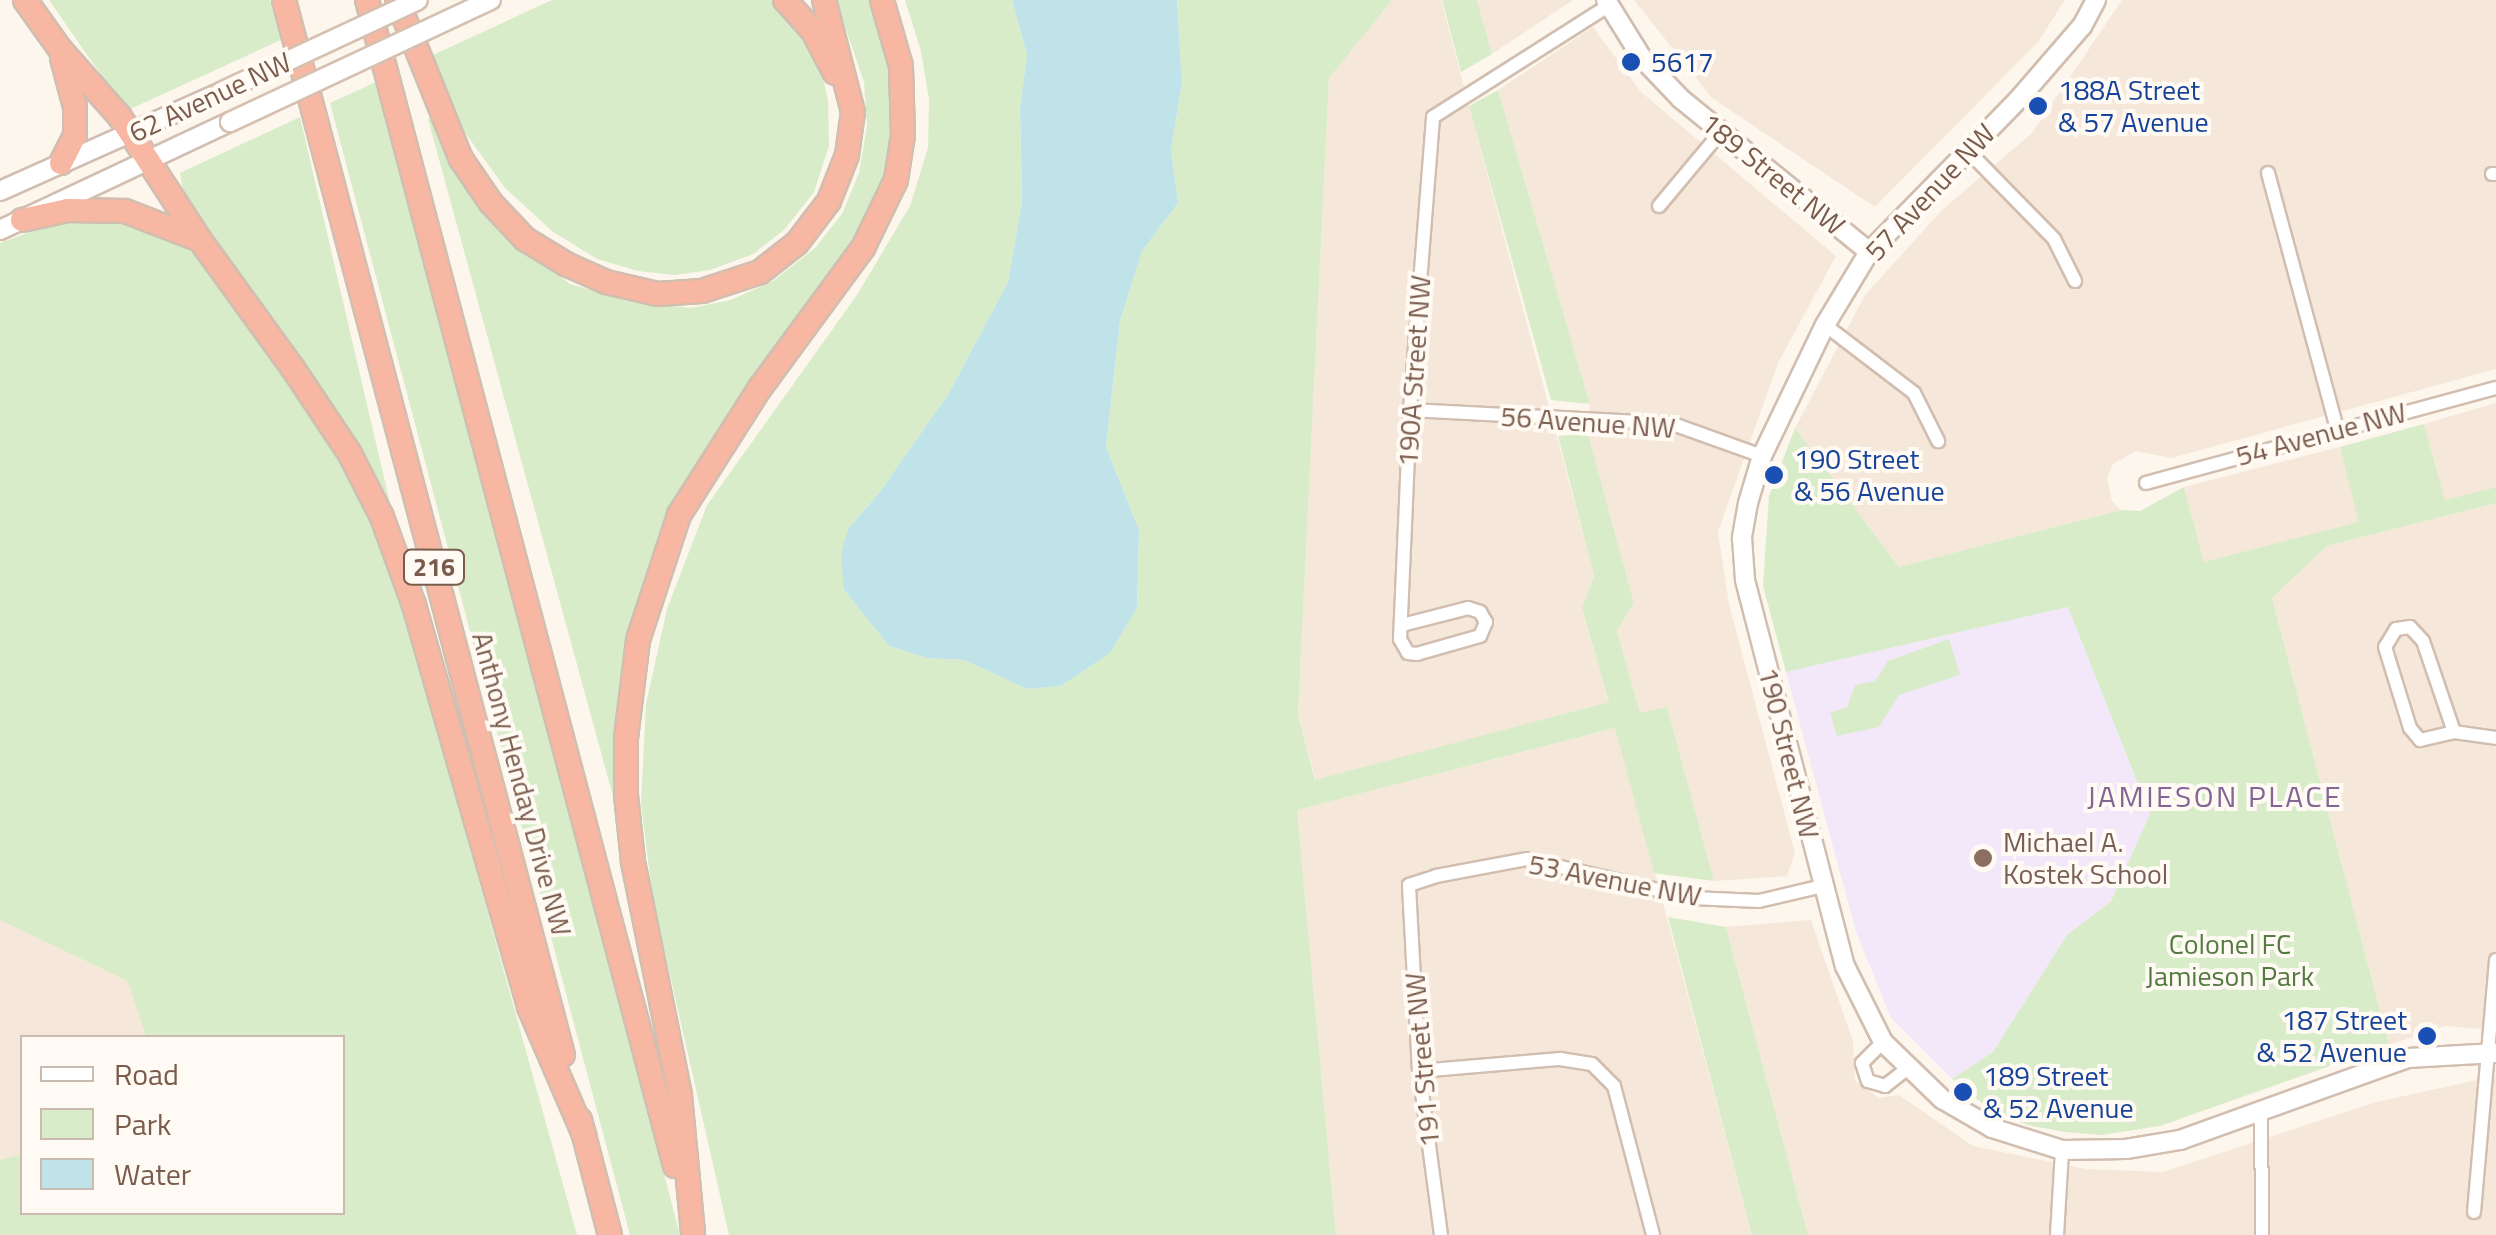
<!DOCTYPE html>
<style>
body{margin:0}
#map{position:relative;width:2496px;height:1235px;overflow:hidden;background:#fdf6ec;font-family:"Titillium Web",sans-serif}
div>[style]{position:absolute}
[style*='--x']{left:calc(var(--x)*1px);top:calc(var(--y)*1px);width:calc(var(--w)*1px);rotate:calc(var(--a)*1deg)}
.residential>*{inset:0;background:#f5e8da}
.education>*{inset:0;background:#f3e8fa}
.green>*{inset:0;background:#d8ecc9}
.water>*{inset:0;background:#bfe3e8}
.roads{filter:drop-shadow(2px 0 #d1beb0) drop-shadow(-2px 0 #d1beb0) drop-shadow(0 2px #d1beb0) drop-shadow(0 -2px #d1beb0)}
.street>*{height:12px;margin:-6px;padding:0 6px;transform-origin:6px;border-radius:6px;background:#fff}
.secondary>*{height:18px;margin:-9px;padding:0 9px;transform-origin:9px;border-radius:9px;background:#fff}
.highway>*{height:22px;margin:-11px;padding:0 11px;transform-origin:11px;border-radius:11px;background:#f7b7a3}
.bridges{filter:drop-shadow(2px 0 #d6c0b0) drop-shadow(-2px 0 #d6c0b0) drop-shadow(0 2px #d6c0b0) drop-shadow(0 -2px #d6c0b0)}
.secondary-bridge>*{height:18px;margin:-9px;padding:0 9px;transform-origin:9px;border-radius:9px;background:#fff}
.dots>*{width:28px;height:28px;translate:-50% -50%;box-sizing:border-box;border:5px solid #fffaf3;border-radius:50%}
span{translate:-50% -50%;white-space:nowrap;text-align:center;line-height:1.15;-webkit-text-stroke:8px #fffaf3;paint-order:stroke}
.shield-label span{padding:2px 8px;background:#fffaf3;border:2px solid;border-radius:8px;-webkit-text-stroke-width:0}
.shield-label{font-size:25px;color:#7a5c4d;font-weight:700}
.transit-label{font-size:28px;color:#164399}
.left{translate:0 -50%;text-align:left}
.right{translate:-100% -50%;text-align:right}
.street-label{font-size:28px;color:#7a5c4d}
.education-label{font-size:28px;color:#785e54}
.park-label{font-size:28px;color:#537a41}
.neighbourhood-label{font-size:30px;color:#846695;letter-spacing:2.5px}
.legend{position:absolute;left:20px;top:1035px;width:325px;height:180px;box-sizing:border-box;background:#fffaf3;border:2px solid #cabbb1;margin:0;padding:12px 18px;list-style:none;font-size:30px;color:#7a5c4d}
.legend li{display:flex;align-items:center;gap:20px;height:50px}
.legend b{width:50px;border:2px solid #cabbb1}
</style>
<div id="map">
<div class="residential">
<i style="clip-path:polygon(1392px 0,1441px 0,1594px 576px,1582px 609px,1609px 702px,1316px 781px,1298px 715px,1329px 77px)"></i>
<i style="clip-path:polygon(1477px 0,1573px 0,1492px 54px)"></i>
<i style="clip-path:polygon(1634px 0,2065px 0,2038px 42px,1875px 207px,1712px 98px)"></i>
<i style="clip-path:polygon(2122px 0,2496px 0,2496px 369px,2171px 458px,2136px 451px,2113px 464px,2107px 478px,2112px 501px,2121px 510px,1899px 567px,1795px 428px,1865px 295px,1943px 209px,2032px 133px)"></i>
<i style="clip-path:polygon(1593px 27px,1641px 92px,1836px 256px,1778px 363px,1718px 532px,1729px 604px,1795px 853px,1787px 876px,1714px 881px,1667px 708px,1640px 714px,1617px 631px,1634px 603px,1588px 434px,1590px 404px,1498px 90px)"></i>
<i style="clip-path:polygon(2496px 403px,2496px 487px,2445px 500px,2424px 424px)"></i>
<i style="clip-path:polygon(2340px 447px,2360px 522px,2204px 563px,2184px 487px)"></i>
<i style="clip-path:polygon(2496px 503px,2496px 1030px,2445px 1026px,2389px 1045px,2272px 598px,2327px 546px)"></i>
<i style="clip-path:polygon(1616px 728px,1752px 1235px,1336px 1235px,1297px 810px)"></i>
<i style="clip-path:polygon(0 920px,129px 981px,146px 1037px,22px 1038px,22px 1154px,0 1160px)"></i>
<i style="clip-path:polygon(1811px 920px,1853px 1041px,1855px 1081px,1879px 1098px,1899px 1095px,1973px 1146px,2086px 1169px,2163px 1172px,2376px 1102px,2496px 1076px,2496px 1235px,1808px 1235px,1726px 927px)"></i>
</div>
<div class="education">
<i style="clip-path:polygon(2068px 607px,2150px 814px,2111px 901px,2067px 935px,1993px 1052px,1952px 1079px,1891px 1018px,1856px 932px,1786px 672px)"></i>
</div>
<div class="green">
<i style="clip-path:polygon(49px 0,270px 0,281px 40px,126px 111px)"></i>
<i style="clip-path:polygon(552px 0,771px 0,793px 17px,820px 60px,828px 101px,829px 146px,814px 192px,784px 230px,753px 254px,710px 270px,674px 275px,638px 271px,597px 259px,552px 231px,505px 188px,461px 127px,433px 55px)"></i>
<i style="clip-path:polygon(836px 0,869px 0,875px 12px,890px 67px,896px 124px,886px 180px,856px 238px,648px 585px,620px 822px,428px 119px,432px 118px,487px 218px,570px 284px,627px 301px,691px 308px,731px 300px,773px 281px,815px 248px,842px 214px,859px 173px,867px 126px,864px 82px)"></i>
<i style="clip-path:polygon(905px 0,1012px 0,1027px 55px,1020px 108px,1022px 202px,1008px 282px,949px 393px,879px 493px,848px 529px,844px 590px,889px 646px,927px 658px,964px 660px,1027px 689px,1061px 686px,1110px 653px,1137px 608px,1139px 530px,1106px 447px,1120px 321px,1142px 251px,1178px 203px,1171px 150px,1182px 83px,1177px 0,1392px 0,1329px 78px,1298px 715px,1315px 780px,1609px 702px,1582px 608px,1594px 576px,1558px 436px,1588px 434px,1634px 603px,1617px 631px,1640px 713px,1667px 707px,1714px 881px,1654px 873px,1615px 728px,1297px 810px,1336px 1235px,729px 1235px,653px 900px,641px 804px,646px 704px,667px 609px,707px 505px,857px 295px,910px 206px,928px 148px,929px 100px,921px 51px)"></i>
<i style="clip-path:polygon(1442px 0,1477px 0,1492px 54px,1461px 72px)"></i>
<i style="clip-path:polygon(376px 82px,680px 1235px,630px 1235px,330px 103px)"></i>
<i style="clip-path:polygon(1498px 90px,1590px 404px,1551px 400px,1469px 106px)"></i>
<i style="clip-path:polygon(300px 117px,403px 559px,356px 446px,183px 191px,180px 173px)"></i>
<i style="clip-path:polygon(71px 217px,117px 218px,167px 236px,203px 260px,336px 454px,359px 499px,397px 586px,577px 1235px,0 1235px,0 1160px,22px 1154px,22px 1212px,342px 1212px,342px 1038px,146px 1037px,128px 981px,0 920px,0 243px)"></i>
<i style="clip-path:polygon(2424px 424px,2445px 500px,2496px 487px,2496px 503px,2327px 546px,2272px 598px,2389px 1045px,2160px 1126px,2101px 1135px,2065px 1132px,2027px 1125px,1986px 1106px,1952px 1079px,1993px 1052px,2067px 935px,2111px 901px,2150px 814px,2068px 607px,1786px 672px,1763px 586px,1769px 496px,1795px 428px,1899px 567px,2121px 510px,2140px 511px,2184px 487px,2204px 562px,2359px 522px,2340px 447px)"></i>
<i style="clip-path:polygon(1949px 639px,1960px 675px,1899px 695px,1879px 727px,1837px 736px,1830px 713px,1847px 707px,1855px 685px,1875px 681px,1888px 661px)"></i>
<i style="clip-path:polygon(1668px 917px,1726px 927px,1808px 1235px,1752px 1235px)"></i>
</div>
<div class="water">
<i style="clip-path:polygon(1012px 0,1177px 0,1182px 83px,1171px 150px,1178px 203px,1142px 251px,1120px 321px,1106px 447px,1139px 530px,1137px 608px,1110px 653px,1061px 686px,1027px 689px,964px 660px,927px 658px,889px 646px,844px 590px,841px 554px,848px 529px,879px 493px,949px 393px,1008px 282px,1022px 202px,1020px 108px,1027px 55px)"></i>
</div>
<div class="roads">
<div class="street">
<i style="--x:1966;--y:149;--w:126;--a:45.6"></i>
<i style="--x:2054;--y:239;--w:47;--a:63.4"></i>
<i style="--x:2268;--y:173;--w:265;--a:74.9"></i>
<i style="--x:2492;--y:174;--w:4;--a:0"></i>
<i style="--x:1659;--y:206;--w:95;--a:-50.1"></i>
<i style="--x:1825;--y:325;--w:112;--a:37.4"></i>
<i style="--x:1914;--y:393;--w:54;--a:63.4"></i>
<i style="--x:1410;--y:410;--w:263;--a:3"></i>
<i style="--x:1673;--y:424;--w:95;--a:19.8"></i>
<i style="--x:2146;--y:483;--w:363;--a:-15.2"></i>
<i style="--x:1402;--y:625;--w:68;--a:-14.4"></i>
<i style="--x:1468;--y:608;--w:13;--a:18"></i>
<i style="--x:1480;--y:612;--w:12;--a:59"></i>
<i style="--x:1486;--y:622;--w:15;--a:113"></i>
<i style="--x:1480;--y:636;--w:66;--a:164.1"></i>
<i style="--x:1417;--y:654;--w:9;--a:-174"></i>
<i style="--x:1408;--y:653;--w:16;--a:-120"></i>
<i style="--x:1400;--y:639;--w:229;--a:-87.5"></i>
<i style="--x:1410;--y:410;--w:294;--a:-85.5"></i>
<i style="--x:1433;--y:117;--w:207;--a:-32.4"></i>
<i style="--x:2454;--y:732;--w:96;--a:-108.8"></i>
<i style="--x:2423;--y:641;--w:19;--a:-133"></i>
<i style="--x:2410;--y:627;--w:14;--a:172"></i>
<i style="--x:2396;--y:629;--w:21;--a:121"></i>
<i style="--x:2385;--y:647;--w:85;--a:72.8"></i>
<i style="--x:2410;--y:728;--w:16;--a:50"></i>
<i style="--x:2420;--y:740;--w:35;--a:-13"></i>
<i style="--x:2454;--y:732;--w:42;--a:8.1"></i>
<i style="--x:1883;--y:1042;--w:30;--a:135"></i>
<i style="--x:1862;--y:1063;--w:19;--a:72"></i>
<i style="--x:1868;--y:1081;--w:18;--a:16"></i>
<i style="--x:1885;--y:1086;--w:29;--a:-38"></i>
<i style="--x:1419;--y:1071;--w:142;--a:-4.9"></i>
<i style="--x:1560;--y:1059;--w:32;--a:9"></i>
<i style="--x:1592;--y:1064;--w:31;--a:45"></i>
<i style="--x:1614;--y:1086;--w:154;--a:75.3"></i>
<i style="--x:2261;--y:1109;--w:126;--a:89.5"></i>
<i style="--x:2474;--y:1212;--w:253;--a:-85"></i>
<i style="--x:1441;--y:1235;--w:165;--a:-97.6"></i>
<i style="--x:1419;--y:1071;--w:186;--a:-93.1"></i>
<i style="--x:1409;--y:885;--w:28;--a:-18"></i>
<i style="--x:1436;--y:876;--w:93;--a:-10.6"></i>
<i style="--x:1527;--y:859;--w:170;--a:13.3"></i>
<i style="--x:1692;--y:898;--w:67;--a:2.6"></i>
<i style="--x:1759;--y:901;--w:66;--a:-13.2"></i>
<i style="--x:2057;--y:1235;--w:85;--a:-86.6"></i>
</div>
<div class="secondary">
<i style="--x:1606;--y:0;--w:68;--a:58.2"></i>
<i style="--x:1642;--y:58;--w:57;--a:46.4"></i>
<i style="--x:1681;--y:99;--w:242;--a:39.1"></i>
<i style="--x:2096;--y:0;--w:30;--a:118"></i>
<i style="--x:2082;--y:26;--w:98;--a:130.9"></i>
<i style="--x:2018;--y:100;--w:213;--a:134.4"></i>
<i style="--x:1869;--y:252;--w:85;--a:121.1"></i>
<i style="--x:1825;--y:325;--w:145;--a:115.7"></i>
<i style="--x:1762;--y:456;--w:49;--a:106.6"></i>
<i style="--x:1748;--y:503;--w:36;--a:100"></i>
<i style="--x:1742;--y:538;--w:42;--a:85.9"></i>
<i style="--x:1745;--y:580;--w:399;--a:75.5"></i>
<i style="--x:1845;--y:966;--w:85;--a:63.4"></i>
<i style="--x:1883;--y:1042;--w:82;--a:44"></i>
<i style="--x:1942;--y:1099;--w:58;--a:30.1"></i>
<i style="--x:1992;--y:1128;--w:73;--a:17.4"></i>
<i style="--x:2062;--y:1150;--w:64;--a:-0.9"></i>
<i style="--x:2126;--y:1149;--w:55;--a:-9.5"></i>
<i style="--x:2180;--y:1140;--w:242;--a:-19.8"></i>
<i style="--x:2408;--y:1058;--w:88;--a:-3.3"></i>
<i style="--x:0;--y:191;--w:242;--a:-24.1"></i>
<i style="--x:0;--y:230;--w:254;--a:-25.2"></i>
</div>
<div class="highway">
<i style="--x:25;--y:0;--w:60;--a:54.5"></i>
<i style="--x:60;--y:49;--w:91;--a:48.6"></i>
<i style="--x:120;--y:117;--w:147;--a:57"></i>
<i style="--x:200;--y:240;--w:157;--a:54.1"></i>
<i style="--x:292;--y:367;--w:105;--a:56.3"></i>
<i style="--x:350;--y:454;--w:71;--a:63.1"></i>
<i style="--x:382;--y:517;--w:94;--a:70"></i>
<i style="--x:414;--y:605;--w:418;--a:74"></i>
<i style="--x:529;--y:1007;--w:139;--a:66.7"></i>
<i style="--x:284;--y:0;--w:1091;--a:75.19"></i>
<i style="--x:367;--y:0;--w:1206;--a:75.2"></i>
<i style="--x:397;--y:0;--w:171;--a:68.1"></i>
<i style="--x:461;--y:159;--w:53;--a:55.7"></i>
<i style="--x:491;--y:203;--w:50;--a:46.6"></i>
<i style="--x:525;--y:239;--w:48;--a:31.4"></i>
<i style="--x:566;--y:264;--w:44;--a:24.2"></i>
<i style="--x:606;--y:282;--w:53;--a:13"></i>
<i style="--x:658;--y:294;--w:44;--a:-3.9"></i>
<i style="--x:702;--y:291;--w:61;--a:-18.1"></i>
<i style="--x:760;--y:272;--w:47;--a:-38.1"></i>
<i style="--x:797;--y:243;--w:53;--a:-52.7"></i>
<i style="--x:829;--y:201;--w:49;--a:-68.6"></i>
<i style="--x:847;--y:155;--w:43;--a:-82.1"></i>
<i style="--x:853;--y:112;--w:116;--a:-104.5"></i>
<i style="--x:785;--y:0;--w:42;--a:47.9"></i>
<i style="--x:813;--y:31;--w:47;--a:62.4"></i>
<i style="--x:61;--y:163;--w:31;--a:-63"></i>
<i style="--x:75;--y:135;--w:28;--a:-90"></i>
<i style="--x:75;--y:107;--w:51;--a:-104.9"></i>
<i style="--x:22;--y:220;--w:47;--a:-12.3"></i>
<i style="--x:68;--y:210;--w:57;--a:1"></i>
<i style="--x:125;--y:211;--w:80;--a:21.1"></i>
<i style="--x:580;--y:1120;--w:119;--a:75.4"></i>
<i style="--x:693;--y:1233;--w:139;--a:-95.4"></i>
<i style="--x:680;--y:1095;--w:239;--a:-101.4"></i>
<i style="--x:633;--y:861;--w:65;--a:-96.1"></i>
<i style="--x:626;--y:796;--w:58;--a:-90"></i>
<i style="--x:626;--y:738;--w:99;--a:-83"></i>
<i style="--x:638;--y:640;--w:132;--a:-71.8"></i>
<i style="--x:679;--y:515;--w:151;--a:-57.5"></i>
<i style="--x:760;--y:388;--w:174;--a:-53.7"></i>
<i style="--x:863;--y:248;--w:76;--a:-64.1"></i>
<i style="--x:896;--y:180;--w:46;--a:-81.2"></i>
<i style="--x:903;--y:135;--w:69;--a:-91.7"></i>
<i style="--x:901;--y:66;--w:69;--a:-106.1"></i>
</div>
</div>
<div class="bridges">
<div class="secondary-bridge">
<i style="--x:221;--y:92;--w:217;--a:-25"></i>
<i style="--x:230;--y:122;--w:288;--a:-25.1"></i>
</div>
</div>
<div class="dots">
<i style="left:1631px;top:62px;background:#1a4fb4"></i>
<i style="left:2038px;top:106px;background:#1a4fb4"></i>
<i style="left:1774px;top:475px;background:#1a4fb4"></i>
<i style="left:1983px;top:858px;background:#8d6e63"></i>
<i style="left:2427px;top:1036px;background:#1a4fb4"></i>
<i style="left:1963px;top:1092px;background:#1a4fb4"></i>
</div>
<div class="shield-label">
<span style="left:434px;top:567px">216</span>
</div>
<div class="transit-label">
<span class="left" style="left:1651px;top:62px">5617</span>
<span class="left" style="left:2058px;top:106px">188A Street<br>&amp; 57 Avenue</span>
<span class="left" style="left:1794px;top:475px">190 Street<br>&amp; 56 Avenue</span>
<span class="right" style="left:2407px;top:1036px">187 Street<br>&amp; 52 Avenue</span>
<span class="left" style="left:1983px;top:1092px">189 Street<br>&amp; 52 Avenue</span>
</div>
<div class="street-label">
<span style="left:210px;top:97px;rotate:-25deg">62 Avenue NW</span>
<span style="left:1773px;top:174px;rotate:39deg">189 Street NW</span>
<span style="left:1930px;top:192px;rotate:-47deg">57 Avenue NW</span>
<span style="left:1414px;top:371px;rotate:-86deg">190A Street NW</span>
<span style="left:1588px;top:422px;rotate:4deg">56 Avenue NW</span>
<span style="left:2321px;top:434px;rotate:-15deg">54 Avenue NW</span>
<span style="left:1789px;top:753px;rotate:76deg">190 Street NW</span>
<span style="left:522px;top:784px;rotate:75deg">Anthony Henday Drive NW</span>
<span style="left:1615px;top:880px;rotate:11deg">53 Avenue NW</span>
<span style="left:1422px;top:1060px;rotate:-95deg">191 Street NW</span>
</div>
<div class="education-label">
<span class="left" style="left:2003px;top:858px">Michael A.<br>Kostek School</span>
</div>
<div class="park-label">
<span style="left:2230px;top:960px">Colonel FC<br>Jamieson Park</span>
</div>
<div class="neighbourhood-label">
<span style="left:2215px;top:796px">JAMIESON PLACE</span>
</div>
<ul class="legend">
<li><b style="height:12px;background:#fff"></b>Road</li>
<li><b style="height:28px;background:#d8ecc9"></b>Park</li>
<li><b style="height:28px;background:#bfe3e8"></b>Water</li>
</ul>
</div>
